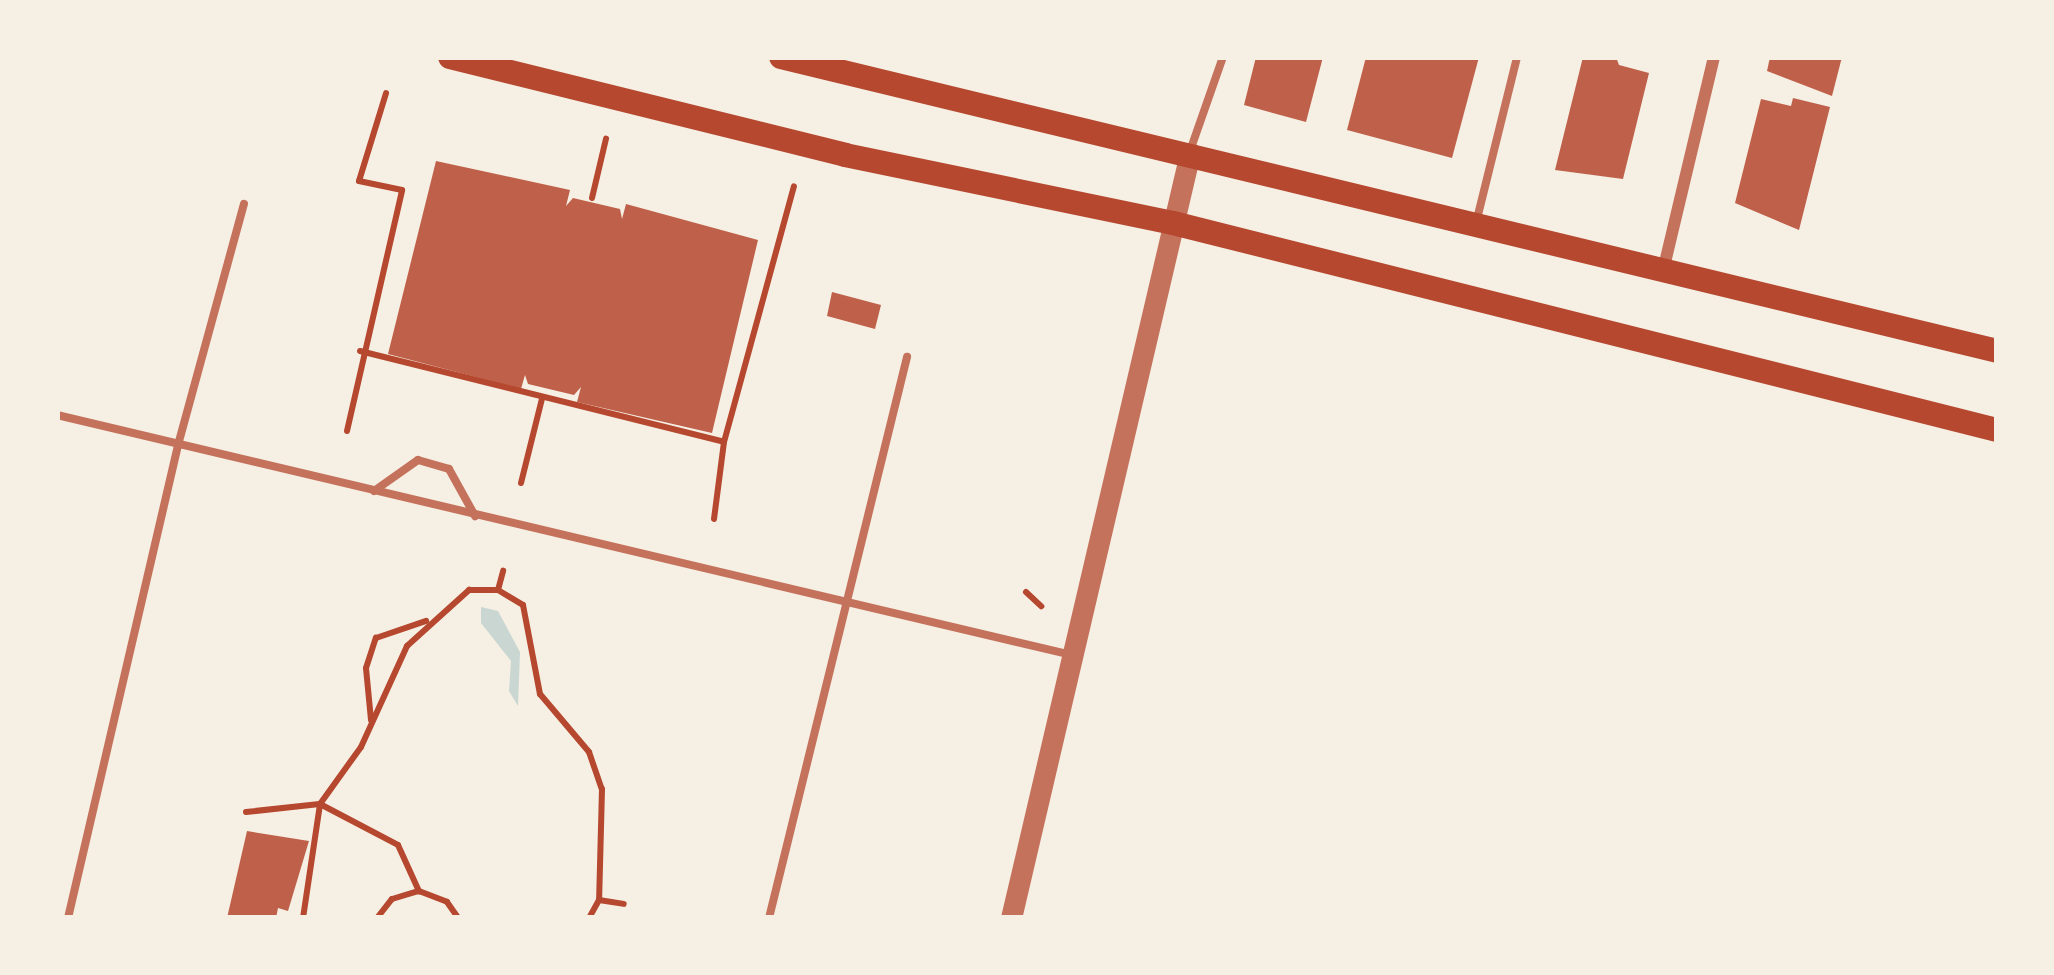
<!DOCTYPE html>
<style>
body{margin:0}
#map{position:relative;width:2054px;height:975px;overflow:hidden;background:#f6efe4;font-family:Overpass,sans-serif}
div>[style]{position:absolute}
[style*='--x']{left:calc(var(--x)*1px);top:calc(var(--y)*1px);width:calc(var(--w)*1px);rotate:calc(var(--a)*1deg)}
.water>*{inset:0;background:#c9d6d2}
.building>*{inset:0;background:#bf614a}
.path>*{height:6px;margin:-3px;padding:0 3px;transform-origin:3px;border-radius:3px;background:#b5482f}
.service>*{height:8px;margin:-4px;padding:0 4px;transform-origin:4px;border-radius:4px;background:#c5725c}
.minor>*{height:12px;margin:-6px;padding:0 6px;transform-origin:6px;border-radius:6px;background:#c5725c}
.tertiary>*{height:21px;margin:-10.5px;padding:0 10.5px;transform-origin:10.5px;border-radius:10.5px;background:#c5725c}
.secondary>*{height:24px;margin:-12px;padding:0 12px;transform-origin:12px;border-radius:12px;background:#b5482f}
span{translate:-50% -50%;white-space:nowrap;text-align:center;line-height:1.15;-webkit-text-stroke:12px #f6efe4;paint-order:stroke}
.frame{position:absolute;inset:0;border:60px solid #f6efe4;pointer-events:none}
</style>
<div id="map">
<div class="water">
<i style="clip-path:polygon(481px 607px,498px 611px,520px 652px,518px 706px,509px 691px,511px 661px,481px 623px)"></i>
</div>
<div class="building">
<i style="clip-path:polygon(1256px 57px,1323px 57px,1306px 122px,1244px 105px)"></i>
<i style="clip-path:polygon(1366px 57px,1479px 57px,1452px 158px,1347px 130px)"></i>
<i style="clip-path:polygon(1583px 57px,1616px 57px,1619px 65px,1649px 73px,1623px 179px,1555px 170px)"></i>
<i style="clip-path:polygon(1770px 57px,1842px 57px,1832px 96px,1767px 71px)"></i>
<i style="clip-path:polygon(1793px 98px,1830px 107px,1799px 230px,1735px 203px,1761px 99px,1791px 106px)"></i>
<i style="clip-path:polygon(436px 161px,570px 190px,566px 206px,573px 198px,620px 209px,622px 219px,626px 204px,758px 240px,712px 433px,577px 402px,581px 387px,574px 395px,528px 384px,525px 375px,521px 389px,388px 354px)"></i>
<i style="clip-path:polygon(832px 292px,881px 305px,875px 329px,827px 316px)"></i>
<i style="clip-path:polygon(247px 831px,309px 841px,288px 911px,278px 908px,276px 918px,227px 918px)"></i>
</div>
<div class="path">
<i style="--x:592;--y:198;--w:61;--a:-76.7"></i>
<i style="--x:360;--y:351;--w:375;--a:14"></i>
<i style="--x:347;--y:431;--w:247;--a:-77.1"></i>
<i style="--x:402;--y:190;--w:44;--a:-168.2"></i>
<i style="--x:359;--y:181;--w:92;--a:-72.9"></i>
<i style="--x:521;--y:483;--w:87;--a:-76"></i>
<i style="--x:714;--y:519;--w:78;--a:-82.6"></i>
<i style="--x:724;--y:442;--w:265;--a:-74.7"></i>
<i style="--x:498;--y:590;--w:20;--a:-75"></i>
<i style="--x:1026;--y:592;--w:21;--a:43"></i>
<i style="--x:371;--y:720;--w:52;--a:-95.5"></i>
<i style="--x:366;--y:668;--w:32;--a:-72"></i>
<i style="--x:376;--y:638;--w:53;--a:-18.8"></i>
<i style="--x:246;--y:812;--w:74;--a:-6.2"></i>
<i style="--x:320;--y:804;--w:88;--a:27.7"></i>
<i style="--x:398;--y:845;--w:51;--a:65.5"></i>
<i style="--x:599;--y:900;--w:25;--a:9"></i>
<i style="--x:303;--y:918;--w:115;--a:-81.5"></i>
<i style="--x:320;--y:804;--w:70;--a:-54.3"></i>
<i style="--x:361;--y:747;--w:111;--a:-65.5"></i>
<i style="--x:407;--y:646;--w:84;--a:-42.1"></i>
<i style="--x:469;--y:590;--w:29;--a:0"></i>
<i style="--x:498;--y:590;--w:29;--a:31"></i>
<i style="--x:523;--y:605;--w:91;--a:79.2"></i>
<i style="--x:540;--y:694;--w:76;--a:49.8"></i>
<i style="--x:589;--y:752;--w:39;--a:71"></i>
<i style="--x:602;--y:789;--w:111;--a:91.5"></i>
<i style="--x:599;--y:900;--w:21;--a:119"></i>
<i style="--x:377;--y:918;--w:24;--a:-52"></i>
<i style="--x:392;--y:899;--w:28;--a:-17"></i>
<i style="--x:419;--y:891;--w:30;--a:21"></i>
<i style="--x:447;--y:902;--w:19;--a:55"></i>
</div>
<div class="service">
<i style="--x:1190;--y:151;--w:100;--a:-70.7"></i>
<i style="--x:1476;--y:223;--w:171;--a:-76.1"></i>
<i style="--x:57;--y:415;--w:1038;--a:13.31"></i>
<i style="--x:374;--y:491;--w:54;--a:-35.2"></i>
<i style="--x:418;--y:460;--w:32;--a:16"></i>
<i style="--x:449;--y:469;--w:54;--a:61"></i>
<i style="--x:68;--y:918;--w:486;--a:-76.9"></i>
<i style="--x:178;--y:445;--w:250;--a:-74.7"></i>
<i style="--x:769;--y:918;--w:578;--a:-76.18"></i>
</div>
<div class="minor">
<i style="--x:1663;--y:271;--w:220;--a:-76.6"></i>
</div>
<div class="tertiary">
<i style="--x:1011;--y:918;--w:786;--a:-76.83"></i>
</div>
<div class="secondary">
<i style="--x:450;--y:57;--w:407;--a:13.9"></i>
<i style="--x:845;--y:155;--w:335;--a:11.7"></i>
<i style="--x:1173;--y:223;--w:850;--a:14.1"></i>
<i style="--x:781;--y:57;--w:1251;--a:13.59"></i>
</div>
<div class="frame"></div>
</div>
